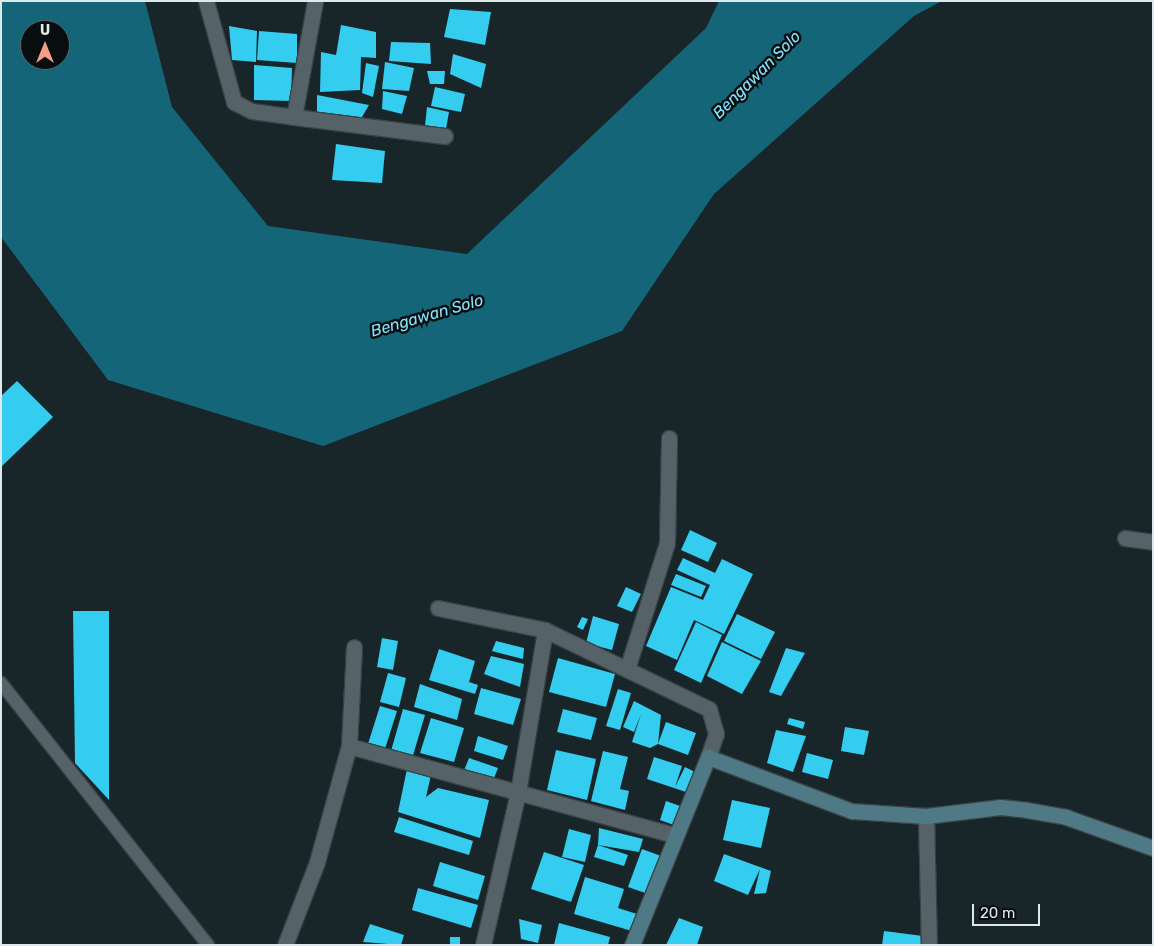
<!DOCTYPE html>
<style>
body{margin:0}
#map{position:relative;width:1154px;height:946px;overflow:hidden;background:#182529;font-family:Rubik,sans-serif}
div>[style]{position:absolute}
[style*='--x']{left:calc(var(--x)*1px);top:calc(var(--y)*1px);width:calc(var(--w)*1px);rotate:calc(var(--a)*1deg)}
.water>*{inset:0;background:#136577}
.building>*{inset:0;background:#34cdf0}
.roads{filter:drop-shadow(1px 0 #394246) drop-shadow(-1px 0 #394246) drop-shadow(0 1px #394246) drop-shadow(0 -1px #394246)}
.lane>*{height:12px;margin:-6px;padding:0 6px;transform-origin:6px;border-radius:6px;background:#556368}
.street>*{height:15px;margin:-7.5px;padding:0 7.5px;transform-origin:7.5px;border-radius:7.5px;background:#556368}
.secondary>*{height:15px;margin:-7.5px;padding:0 7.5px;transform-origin:7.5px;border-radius:7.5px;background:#4f7984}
span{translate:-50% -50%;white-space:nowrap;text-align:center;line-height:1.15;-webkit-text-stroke:5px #080d0f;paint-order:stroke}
.water-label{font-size:16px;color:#87e5ff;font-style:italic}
.frame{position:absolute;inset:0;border:2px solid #dfe8ea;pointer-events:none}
.north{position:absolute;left:20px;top:20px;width:50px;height:50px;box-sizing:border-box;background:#080d0f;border:1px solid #5e6567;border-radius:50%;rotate:0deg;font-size:14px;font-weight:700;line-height:20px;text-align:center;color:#dfe8ea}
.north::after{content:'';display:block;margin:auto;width:18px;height:22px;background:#f39f85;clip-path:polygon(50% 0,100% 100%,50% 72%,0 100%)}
.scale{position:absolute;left:972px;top:904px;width:68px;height:22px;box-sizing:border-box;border:2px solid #dfe8ea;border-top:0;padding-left:6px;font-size:15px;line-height:18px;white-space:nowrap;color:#dfe8ea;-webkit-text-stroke:4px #080d0f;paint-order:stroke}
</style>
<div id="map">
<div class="water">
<i style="clip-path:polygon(evenodd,1px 1px,145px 1px,172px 107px,268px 226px,467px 254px,706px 28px,719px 1px,942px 1px,914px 16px,714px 194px,622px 331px,323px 446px,108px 380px,1px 237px,1px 1px,30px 30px,60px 30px,60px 60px,30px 60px,30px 30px)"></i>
</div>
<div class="building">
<i style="clip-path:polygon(450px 9px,491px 12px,485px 45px,444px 37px)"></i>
<i style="clip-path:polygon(341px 25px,376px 32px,376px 58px,361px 57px,360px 90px,320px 92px,321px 52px,336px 55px)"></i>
<i style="clip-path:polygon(229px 26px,257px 31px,256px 62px,232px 60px)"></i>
<i style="clip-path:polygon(259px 31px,297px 34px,297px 63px,257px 60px)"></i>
<i style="clip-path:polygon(391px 42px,430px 43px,431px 64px,389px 61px)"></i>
<i style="clip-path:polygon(453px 54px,486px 64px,481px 88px,450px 74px)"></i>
<i style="clip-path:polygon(385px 62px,414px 68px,409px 91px,382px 89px)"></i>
<i style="clip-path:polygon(366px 63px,379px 66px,373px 97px,362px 93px)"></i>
<i style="clip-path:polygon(254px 65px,292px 68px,291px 101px,254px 100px)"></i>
<i style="clip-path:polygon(427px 71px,445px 71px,444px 84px,430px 84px)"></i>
<i style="clip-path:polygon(435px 87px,465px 94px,461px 112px,431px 106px)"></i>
<i style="clip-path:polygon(383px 91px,407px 96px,402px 114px,382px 109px)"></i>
<i style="clip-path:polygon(317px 95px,369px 105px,359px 122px,317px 114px)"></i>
<i style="clip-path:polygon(427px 107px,449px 112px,446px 129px,425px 126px)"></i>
<i style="clip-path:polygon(336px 144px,385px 151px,382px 183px,332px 180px)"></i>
<i style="clip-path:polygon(17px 381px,53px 417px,1px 467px,1px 396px)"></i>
<i style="clip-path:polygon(690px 530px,717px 543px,708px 562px,681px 550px)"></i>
<i style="clip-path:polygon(683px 558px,715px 573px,722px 559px,753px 574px,724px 634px,694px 620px,677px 660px,646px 646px,671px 587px,703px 600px,710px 585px,677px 570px)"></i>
<i style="clip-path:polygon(676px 574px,706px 586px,701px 597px,671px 585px)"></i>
<i style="clip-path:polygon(626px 587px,641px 594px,632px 612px,617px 606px)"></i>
<i style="clip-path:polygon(73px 611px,109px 611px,109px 800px,75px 763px)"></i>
<i style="clip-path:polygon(737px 614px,775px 632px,761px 659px,724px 641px)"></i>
<i style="clip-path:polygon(593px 616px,619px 624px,612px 650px,586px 643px)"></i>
<i style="clip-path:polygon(582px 617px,588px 619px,583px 630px,577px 627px)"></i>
<i style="clip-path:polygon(696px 622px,722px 635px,701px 683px,674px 670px)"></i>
<i style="clip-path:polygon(382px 638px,398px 641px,393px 670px,377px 667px)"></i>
<i style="clip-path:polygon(496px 641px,524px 648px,523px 659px,492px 651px)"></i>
<i style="clip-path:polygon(722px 642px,761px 661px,742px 694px,707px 676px)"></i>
<i style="clip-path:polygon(786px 648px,805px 653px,781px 696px,769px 692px)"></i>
<i style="clip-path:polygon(439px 649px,475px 661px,469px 682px,478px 685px,475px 694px,429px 680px)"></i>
<i style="clip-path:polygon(491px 656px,524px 664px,520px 687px,484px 674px)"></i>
<i style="clip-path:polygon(558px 658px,615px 674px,606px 707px,549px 692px)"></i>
<i style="clip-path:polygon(388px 673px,406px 678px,399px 707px,380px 702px)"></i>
<i style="clip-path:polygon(420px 684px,462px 699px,457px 720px,414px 707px)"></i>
<i style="clip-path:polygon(481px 688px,521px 699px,513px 725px,474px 714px)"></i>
<i style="clip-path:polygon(618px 689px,631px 693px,620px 730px,606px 726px)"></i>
<i style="clip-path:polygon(634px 701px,661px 715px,658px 744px,666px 722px,696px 733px,688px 755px,658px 744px,650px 748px,632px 742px,641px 714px,634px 732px,623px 727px)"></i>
<i style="clip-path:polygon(380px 706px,397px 711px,384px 752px,367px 747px)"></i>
<i style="clip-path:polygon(403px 709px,425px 715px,411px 762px,391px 751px)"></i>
<i style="clip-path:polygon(563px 709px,597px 718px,591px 740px,557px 732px)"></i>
<i style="clip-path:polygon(431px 718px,464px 728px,454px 762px,420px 753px)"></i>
<i style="clip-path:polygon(789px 718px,805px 722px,803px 729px,787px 724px)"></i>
<i style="clip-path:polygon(845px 727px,869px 731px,864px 755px,841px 751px)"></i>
<i style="clip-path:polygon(776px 730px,806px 736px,793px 772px,767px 763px)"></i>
<i style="clip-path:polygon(478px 736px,508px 746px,503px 760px,474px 751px)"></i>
<i style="clip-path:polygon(556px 750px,596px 759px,587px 800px,547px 790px)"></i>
<i style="clip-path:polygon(603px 751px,628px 757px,620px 789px,629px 791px,625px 810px,591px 801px)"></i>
<i style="clip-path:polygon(807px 753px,833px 760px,828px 779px,802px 772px)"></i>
<i style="clip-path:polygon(654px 757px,682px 766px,675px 787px,685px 767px,695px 772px,686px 792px,647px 779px)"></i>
<i style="clip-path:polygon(469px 758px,498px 768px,492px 783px,463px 773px)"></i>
<i style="clip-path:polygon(407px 769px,431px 775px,426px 797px,438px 788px,489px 800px,480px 838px,398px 812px)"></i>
<i style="clip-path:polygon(732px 800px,770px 808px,761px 848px,723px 840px)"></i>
<i style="clip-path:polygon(666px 801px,680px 806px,674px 825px,660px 820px)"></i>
<i style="clip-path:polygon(399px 817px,473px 841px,469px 855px,394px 832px)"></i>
<i style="clip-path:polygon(599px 828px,643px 839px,639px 852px,598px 845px)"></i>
<i style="clip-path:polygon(569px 829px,591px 835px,585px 862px,562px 857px)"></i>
<i style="clip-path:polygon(598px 845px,628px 855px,624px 866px,594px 857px)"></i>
<i style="clip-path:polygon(642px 849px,661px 856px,648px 894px,628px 887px)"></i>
<i style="clip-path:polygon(544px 852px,584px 865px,571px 902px,531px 889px)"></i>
<i style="clip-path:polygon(724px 854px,771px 871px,766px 893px,754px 894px,760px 869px,748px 895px,714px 881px)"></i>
<i style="clip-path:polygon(440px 862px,485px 876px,478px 900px,433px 886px)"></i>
<i style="clip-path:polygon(585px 877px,624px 889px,618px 908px,637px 914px,632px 931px,574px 914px)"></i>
<i style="clip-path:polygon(418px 888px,478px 905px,471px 928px,412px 910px)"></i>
<i style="clip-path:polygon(679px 918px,703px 927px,697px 945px,666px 945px)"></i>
<i style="clip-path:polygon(519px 919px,542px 925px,538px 943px,521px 939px)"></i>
<i style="clip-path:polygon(559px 923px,610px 937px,608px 945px,554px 945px)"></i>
<i style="clip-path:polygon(370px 924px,404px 935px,401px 945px,363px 942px)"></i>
<i style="clip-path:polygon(884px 931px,923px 936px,922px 945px,882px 945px)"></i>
<i style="clip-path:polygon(450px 937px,460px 937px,460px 945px,450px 945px)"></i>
</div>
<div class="roads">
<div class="lane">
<i style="--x:1;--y:683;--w:334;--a:51.7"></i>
</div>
<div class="street">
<i style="--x:206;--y:1;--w:105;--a:74.5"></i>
<i style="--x:234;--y:102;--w:20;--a:27"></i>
<i style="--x:252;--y:111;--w:42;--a:8.1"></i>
<i style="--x:294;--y:117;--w:118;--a:-79.7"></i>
<i style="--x:294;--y:117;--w:152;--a:7.2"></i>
<i style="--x:1125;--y:538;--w:28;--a:8"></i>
<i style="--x:438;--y:608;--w:109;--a:11.6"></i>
<i style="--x:545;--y:630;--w:182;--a:25.7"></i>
<i style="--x:709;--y:709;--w:26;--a:74"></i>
<i style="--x:716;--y:734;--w:24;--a:109"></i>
<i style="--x:628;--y:666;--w:129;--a:-72.4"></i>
<i style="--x:667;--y:543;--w:105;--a:-88.9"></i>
<i style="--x:349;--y:746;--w:337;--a:15.3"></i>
<i style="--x:926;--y:816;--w:129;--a:88.7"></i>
<i style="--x:285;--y:945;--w:89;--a:-68.9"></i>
<i style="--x:317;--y:862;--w:120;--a:-74.6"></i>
<i style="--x:349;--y:746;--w:99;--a:-87.1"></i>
<i style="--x:483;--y:945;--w:157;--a:-77.1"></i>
<i style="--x:518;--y:792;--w:164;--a:-80.5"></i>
</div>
<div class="secondary">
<i style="--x:632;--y:945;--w:203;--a:-68"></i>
<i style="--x:708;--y:757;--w:154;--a:20.6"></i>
<i style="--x:852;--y:811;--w:74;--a:3.9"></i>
<i style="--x:926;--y:816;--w:75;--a:-6.9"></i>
<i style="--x:1000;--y:807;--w:27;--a:6"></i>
<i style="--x:1027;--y:810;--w:40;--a:10"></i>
<i style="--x:1066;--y:817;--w:92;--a:19.6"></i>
</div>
</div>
<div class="water-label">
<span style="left:757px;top:75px;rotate:-45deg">Bengawan Solo</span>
<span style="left:427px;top:316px;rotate:-16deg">Bengawan Solo</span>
</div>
<div class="frame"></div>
<div class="north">U</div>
<div class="scale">20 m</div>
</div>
